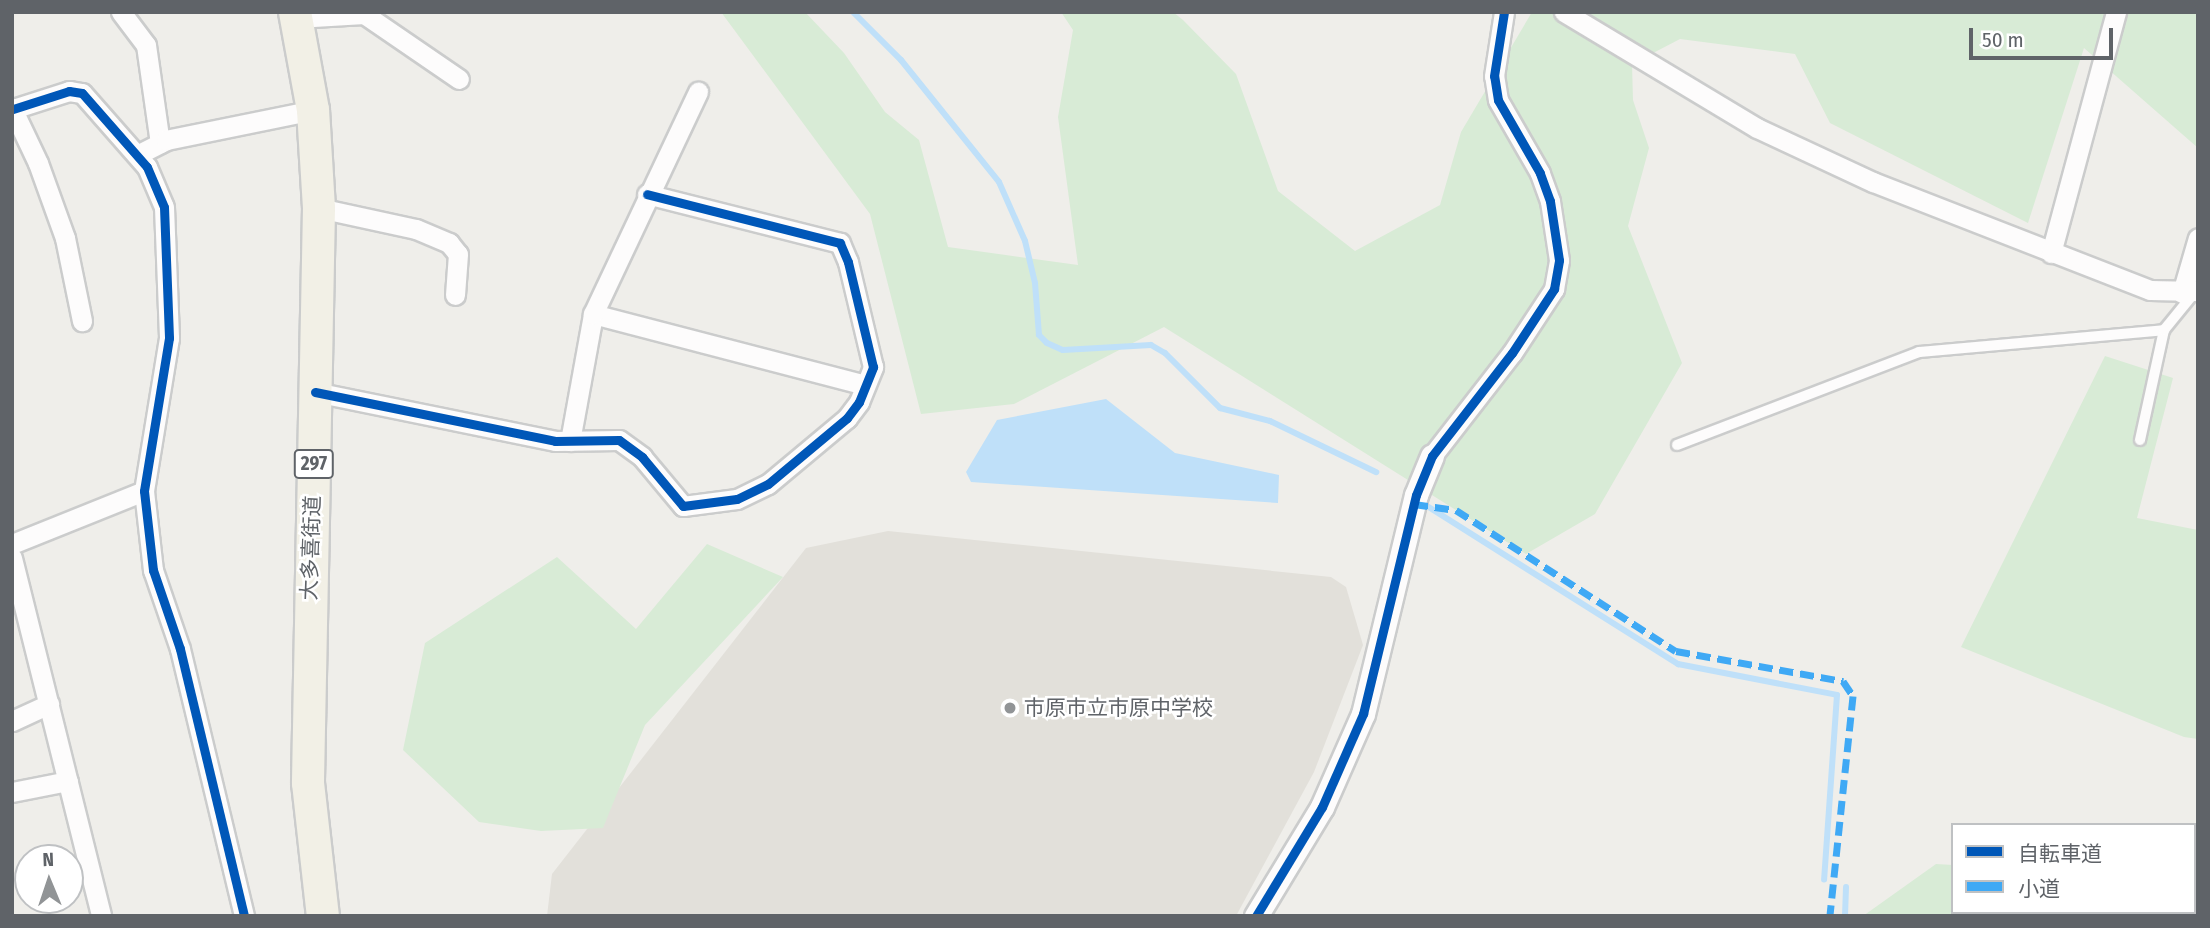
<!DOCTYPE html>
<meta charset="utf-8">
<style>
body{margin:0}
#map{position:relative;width:2210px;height:928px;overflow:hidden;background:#efeeea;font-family:"Fira Sans Condensed","Noto Sans JP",sans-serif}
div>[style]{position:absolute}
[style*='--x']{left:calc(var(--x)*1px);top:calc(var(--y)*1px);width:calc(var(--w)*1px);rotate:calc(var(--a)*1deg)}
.education>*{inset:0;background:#e2e0da}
.green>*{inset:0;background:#d8ebd6}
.water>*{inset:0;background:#bfe0f9}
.stream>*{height:6px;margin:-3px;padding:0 3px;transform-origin:3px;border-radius:3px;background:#bfe0f9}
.roads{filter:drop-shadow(2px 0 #cbcccc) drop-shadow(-2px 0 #cbcccc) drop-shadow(0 2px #cbcccc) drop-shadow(0 -2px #cbcccc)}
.service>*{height:10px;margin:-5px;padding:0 5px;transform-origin:5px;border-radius:5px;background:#fdfcfc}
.minor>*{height:19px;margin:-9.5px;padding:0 9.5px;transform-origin:9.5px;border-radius:9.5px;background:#fdfcfc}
.tertiary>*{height:23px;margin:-11.5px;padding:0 11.5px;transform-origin:11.5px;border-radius:11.5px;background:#fdfcfc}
.trunk>*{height:32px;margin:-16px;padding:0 16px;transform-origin:16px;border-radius:16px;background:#f2f0e6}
.quiet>*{height:7px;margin-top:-3.5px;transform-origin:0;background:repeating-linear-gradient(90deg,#3fa9f5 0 14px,transparent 0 21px)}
.cycleway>*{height:9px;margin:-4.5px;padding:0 4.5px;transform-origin:4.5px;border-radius:4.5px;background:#0057b8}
.dots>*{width:19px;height:19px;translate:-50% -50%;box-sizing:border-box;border:4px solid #fff;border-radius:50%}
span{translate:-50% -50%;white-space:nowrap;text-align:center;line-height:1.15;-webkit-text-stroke:5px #fff;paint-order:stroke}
.shield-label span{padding:2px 5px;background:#fff;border:2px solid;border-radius:5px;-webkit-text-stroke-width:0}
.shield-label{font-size:19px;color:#5f6368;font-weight:700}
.street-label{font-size:21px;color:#5f6368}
.poi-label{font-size:21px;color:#5f6368}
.left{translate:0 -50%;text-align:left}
.frame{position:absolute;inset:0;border:14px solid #5f6368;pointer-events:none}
.legend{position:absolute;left:1951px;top:823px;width:245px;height:91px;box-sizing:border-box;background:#fff;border:2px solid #bfc1c3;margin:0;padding:9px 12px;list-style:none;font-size:21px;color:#5f6368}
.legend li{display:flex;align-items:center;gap:14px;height:35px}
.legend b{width:35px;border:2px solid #bfc1c3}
.north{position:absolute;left:14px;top:844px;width:70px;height:70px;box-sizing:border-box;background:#fff;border:2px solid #bfc1c3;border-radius:50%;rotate:358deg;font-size:19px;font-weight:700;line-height:28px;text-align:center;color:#5f6368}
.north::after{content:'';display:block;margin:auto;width:24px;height:32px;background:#919496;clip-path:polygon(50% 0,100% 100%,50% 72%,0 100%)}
.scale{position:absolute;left:1969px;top:28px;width:144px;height:32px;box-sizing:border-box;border:4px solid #5f6368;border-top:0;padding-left:9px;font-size:21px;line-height:24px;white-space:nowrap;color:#5f6368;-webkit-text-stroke:5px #fff;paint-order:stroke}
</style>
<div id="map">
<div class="education">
<i style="clip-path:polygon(888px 531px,1331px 577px,1346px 587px,1363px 645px,1314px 772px,1236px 916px,547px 916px,552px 874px,806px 548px)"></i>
</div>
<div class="green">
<i style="clip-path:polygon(721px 12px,805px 12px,844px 53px,885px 112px,919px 140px,948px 247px,1078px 265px,1058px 117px,1073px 30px,1061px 12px,1173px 12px,1183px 20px,1236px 74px,1278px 191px,1355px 251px,1440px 205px,1461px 132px,1532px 12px,2198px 12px,2198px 148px,2084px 48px,2028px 223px,1830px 123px,1795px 54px,1680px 39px,1632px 64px,1633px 100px,1649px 148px,1628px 226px,1682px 363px,1595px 514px,1526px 554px,1164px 327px,1014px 404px,921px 414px,870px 214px)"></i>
<i style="clip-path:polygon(2105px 356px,2173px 378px,2137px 518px,2198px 530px,2198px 739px,2184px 737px,1961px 647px)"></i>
<i style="clip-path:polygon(707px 544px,783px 577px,645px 725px,603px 828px,541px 831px,479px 822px,403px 750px,425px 643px,557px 557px,636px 629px)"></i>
<i style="clip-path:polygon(1936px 864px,1953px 865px,1953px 912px,2194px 912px,2194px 894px,2198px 916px,1863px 916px)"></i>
</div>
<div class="water">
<i style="clip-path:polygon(1106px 399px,1175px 453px,1279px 475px,1278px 503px,971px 482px,966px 472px,997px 420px)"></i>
</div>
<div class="stream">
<i style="--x:853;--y:12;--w:68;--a:45"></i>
<i style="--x:901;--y:60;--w:156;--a:51.2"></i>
<i style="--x:999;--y:182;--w:64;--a:66.2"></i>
<i style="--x:1025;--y:241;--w:43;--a:76.6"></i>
<i style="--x:1035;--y:283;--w:52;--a:85.6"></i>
<i style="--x:1039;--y:335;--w:11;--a:45"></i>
<i style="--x:1047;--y:343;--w:17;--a:24"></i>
<i style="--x:1063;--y:350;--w:88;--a:-3.3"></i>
<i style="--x:1151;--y:345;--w:16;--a:30"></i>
<i style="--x:1165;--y:353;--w:78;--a:45"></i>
<i style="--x:1220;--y:408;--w:52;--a:14.6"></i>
<i style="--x:1270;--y:421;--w:118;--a:25.7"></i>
<i style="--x:1427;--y:506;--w:297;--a:32.2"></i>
<i style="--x:1678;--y:664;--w:162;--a:11"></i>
<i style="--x:1837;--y:695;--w:185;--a:94"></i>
<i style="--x:1845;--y:916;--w:29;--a:-88"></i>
</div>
<div class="roads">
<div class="service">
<i style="--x:2140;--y:440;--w:113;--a:-77.7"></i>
<i style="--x:1677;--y:445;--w:259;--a:-21"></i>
<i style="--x:1919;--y:352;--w:246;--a:-5.1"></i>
<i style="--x:2164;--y:330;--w:49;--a:-50.8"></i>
</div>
<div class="minor">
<i style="--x:121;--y:12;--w:41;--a:52.9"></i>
<i style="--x:146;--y:45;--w:99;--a:81.9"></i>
<i style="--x:1564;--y:12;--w:225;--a:31"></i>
<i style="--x:1757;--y:128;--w:128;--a:25"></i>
<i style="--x:1873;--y:182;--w:297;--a:21.3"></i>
<i style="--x:2150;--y:290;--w:48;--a:1.2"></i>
<i style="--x:296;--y:18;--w:68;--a:-3.4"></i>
<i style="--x:364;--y:14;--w:115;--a:34.4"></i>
<i style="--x:12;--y:108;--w:61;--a:64.7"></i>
<i style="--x:38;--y:163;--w:80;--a:70.2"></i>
<i style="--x:65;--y:238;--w:85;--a:78.4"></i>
<i style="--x:13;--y:109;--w:59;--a:-17.8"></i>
<i style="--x:69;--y:91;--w:13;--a:9"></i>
<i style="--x:82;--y:93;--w:98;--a:48.7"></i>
<i style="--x:147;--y:167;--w:43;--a:67"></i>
<i style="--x:164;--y:207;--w:131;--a:87.8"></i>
<i style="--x:169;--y:338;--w:155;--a:99.3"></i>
<i style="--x:144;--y:491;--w:80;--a:83.5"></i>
<i style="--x:153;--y:570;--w:83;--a:71.1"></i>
<i style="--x:180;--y:649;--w:275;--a:76.5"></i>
<i style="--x:137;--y:155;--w:33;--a:-27"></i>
<i style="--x:166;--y:140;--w:150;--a:-11.5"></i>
<i style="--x:319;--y:208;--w:99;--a:12.2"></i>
<i style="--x:416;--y:229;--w:36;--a:23"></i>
<i style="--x:449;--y:243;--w:14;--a:51"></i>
<i style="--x:458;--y:254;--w:41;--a:94.2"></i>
<i style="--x:2051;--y:253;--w:250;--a:-74.9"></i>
<i style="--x:2182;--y:293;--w:57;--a:-73.8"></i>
<i style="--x:593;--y:314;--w:281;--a:14.6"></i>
<i style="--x:315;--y:392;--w:245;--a:11.5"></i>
<i style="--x:555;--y:441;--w:64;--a:-0.9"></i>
<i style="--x:619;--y:440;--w:29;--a:36"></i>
<i style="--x:642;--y:457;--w:64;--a:50.1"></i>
<i style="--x:683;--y:506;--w:54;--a:-7.4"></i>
<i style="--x:737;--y:499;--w:34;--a:-26"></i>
<i style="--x:768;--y:484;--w:103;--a:-39.9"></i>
<i style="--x:847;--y:418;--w:20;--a:-53"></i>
<i style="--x:859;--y:402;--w:38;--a:-68"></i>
<i style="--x:873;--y:367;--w:108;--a:-103.4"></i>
<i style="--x:848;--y:262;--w:21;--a:-113"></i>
<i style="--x:840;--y:243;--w:199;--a:-165.8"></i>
<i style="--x:570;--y:441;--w:129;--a:-79.7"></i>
<i style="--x:593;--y:314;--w:246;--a:-64.7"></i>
<i style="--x:1432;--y:456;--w:130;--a:-52.2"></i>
<i style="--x:1512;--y:353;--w:77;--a:-56.7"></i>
<i style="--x:1554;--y:289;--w:29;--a:-80"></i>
<i style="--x:1559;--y:260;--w:60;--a:-98.7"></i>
<i style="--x:1550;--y:201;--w:30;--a:-110"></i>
<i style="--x:1540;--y:173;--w:84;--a:-119.9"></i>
<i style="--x:1498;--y:100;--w:24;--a:-99"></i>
<i style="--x:1494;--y:76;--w:65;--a:-81.1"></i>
<i style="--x:12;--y:544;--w:142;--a:-21.9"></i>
<i style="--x:12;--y:558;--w:369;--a:76"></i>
<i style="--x:12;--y:721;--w:41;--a:-24.7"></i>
<i style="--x:12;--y:792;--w:57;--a:-11.1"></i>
</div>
<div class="tertiary">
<i style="--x:1256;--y:916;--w:127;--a:-58.8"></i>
<i style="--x:1322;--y:807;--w:102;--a:-66.2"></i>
<i style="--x:1363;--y:714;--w:225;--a:-76.4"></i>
<i style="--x:1416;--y:495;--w:42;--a:-67.7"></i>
</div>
<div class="trunk">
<i style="--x:295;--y:12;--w:100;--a:79.6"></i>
<i style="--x:313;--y:110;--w:98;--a:86.5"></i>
<i style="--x:319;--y:208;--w:575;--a:91.1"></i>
<i style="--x:308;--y:783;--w:134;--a:83.6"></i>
</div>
</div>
<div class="quiet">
<i style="--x:1414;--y:504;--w:42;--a:8.1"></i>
<i style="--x:1456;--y:510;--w:261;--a:32.7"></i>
<i style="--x:1676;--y:651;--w:170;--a:10.2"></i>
<i style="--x:1843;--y:681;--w:18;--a:56"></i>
<i style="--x:1853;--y:696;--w:221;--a:96"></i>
</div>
<div class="cycleway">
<i style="--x:13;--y:109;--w:59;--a:-17.8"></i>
<i style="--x:69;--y:91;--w:13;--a:9"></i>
<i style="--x:82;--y:93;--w:98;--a:48.7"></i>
<i style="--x:147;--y:167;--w:43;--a:67"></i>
<i style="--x:164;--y:207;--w:131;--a:87.8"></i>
<i style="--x:169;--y:338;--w:155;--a:99.3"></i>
<i style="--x:144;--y:491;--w:80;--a:83.5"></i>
<i style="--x:153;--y:570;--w:83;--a:71.1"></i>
<i style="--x:180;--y:649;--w:275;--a:76.5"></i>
<i style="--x:315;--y:392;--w:245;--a:11.5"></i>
<i style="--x:555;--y:441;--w:64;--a:-0.9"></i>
<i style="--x:619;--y:440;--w:29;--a:36"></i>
<i style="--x:642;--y:457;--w:64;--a:50.1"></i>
<i style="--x:683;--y:506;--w:54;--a:-7.4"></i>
<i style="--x:737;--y:499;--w:34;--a:-26"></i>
<i style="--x:768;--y:484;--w:103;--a:-39.9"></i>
<i style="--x:847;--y:418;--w:20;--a:-53"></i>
<i style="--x:859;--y:402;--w:38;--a:-68"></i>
<i style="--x:873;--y:367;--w:108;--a:-103.4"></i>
<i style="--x:848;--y:262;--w:21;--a:-113"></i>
<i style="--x:840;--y:243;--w:199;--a:-165.8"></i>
<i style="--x:1256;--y:916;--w:127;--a:-58.8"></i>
<i style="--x:1322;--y:807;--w:102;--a:-66.2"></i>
<i style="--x:1363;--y:714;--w:225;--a:-76.4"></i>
<i style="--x:1416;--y:495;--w:42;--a:-67.7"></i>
<i style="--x:1432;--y:456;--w:130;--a:-52.2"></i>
<i style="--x:1512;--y:353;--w:77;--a:-56.7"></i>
<i style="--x:1554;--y:289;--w:29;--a:-80"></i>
<i style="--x:1559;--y:260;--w:60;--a:-98.7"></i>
<i style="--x:1550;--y:201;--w:30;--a:-110"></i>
<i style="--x:1540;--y:173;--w:84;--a:-119.9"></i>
<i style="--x:1498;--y:100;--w:24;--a:-99"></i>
<i style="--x:1494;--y:76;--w:65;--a:-81.1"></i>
</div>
<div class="dots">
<i style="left:1010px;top:708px;background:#919496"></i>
</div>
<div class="shield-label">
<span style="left:314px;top:464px">297</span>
</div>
<div class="street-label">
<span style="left:311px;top:548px;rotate:-88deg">大多喜街道</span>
</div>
<div class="poi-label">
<span class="left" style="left:1024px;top:708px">市原市立市原中学校</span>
</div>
<div class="frame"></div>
<ul class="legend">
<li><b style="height:9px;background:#0057b8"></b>自転車道</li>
<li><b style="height:9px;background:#3fa9f5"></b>小道</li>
</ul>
<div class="north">N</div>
<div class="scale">50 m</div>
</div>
